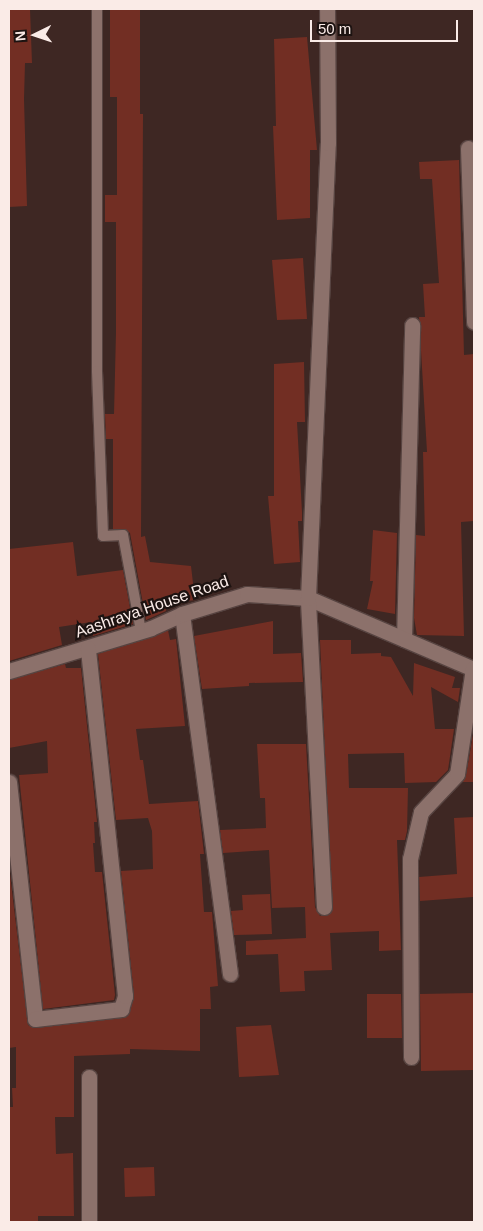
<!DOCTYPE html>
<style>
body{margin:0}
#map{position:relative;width:483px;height:1231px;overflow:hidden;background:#3e2723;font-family:Arial,sans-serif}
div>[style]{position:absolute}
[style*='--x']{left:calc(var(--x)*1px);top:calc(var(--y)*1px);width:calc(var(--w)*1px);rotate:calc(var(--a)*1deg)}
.building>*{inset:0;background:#722e23}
.roads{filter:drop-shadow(1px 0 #574441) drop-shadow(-1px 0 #574441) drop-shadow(0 1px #574441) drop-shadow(0 -1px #574441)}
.service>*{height:10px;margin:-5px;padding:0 5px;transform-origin:5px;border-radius:5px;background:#8c716b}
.minor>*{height:15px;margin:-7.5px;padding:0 7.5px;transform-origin:7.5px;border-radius:7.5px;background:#8c716b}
span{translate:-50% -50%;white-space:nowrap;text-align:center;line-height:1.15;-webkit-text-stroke:4.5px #1d1311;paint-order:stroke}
.street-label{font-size:16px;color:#faebe7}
.frame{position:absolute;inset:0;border:10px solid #faebe7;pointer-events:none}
.north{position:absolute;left:10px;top:10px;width:50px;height:50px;-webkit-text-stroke:4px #1d1311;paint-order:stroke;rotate:266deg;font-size:14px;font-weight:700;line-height:20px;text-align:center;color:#faebe7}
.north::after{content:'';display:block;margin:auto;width:18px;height:22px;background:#faebe7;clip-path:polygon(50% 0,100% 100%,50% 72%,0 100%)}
.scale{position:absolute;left:310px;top:20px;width:148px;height:22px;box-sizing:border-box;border:2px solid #faebe7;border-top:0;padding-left:6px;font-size:15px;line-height:18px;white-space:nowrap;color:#faebe7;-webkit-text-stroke:4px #1d1311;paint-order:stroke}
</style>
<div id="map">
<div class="building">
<i style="clip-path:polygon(9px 9px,30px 9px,32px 63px,25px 63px,24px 99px,27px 206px,9px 207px)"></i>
<i style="clip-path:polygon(110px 9px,140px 9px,140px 114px,143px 114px,141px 537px,145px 536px,150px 562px,191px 566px,195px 600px,165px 604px,166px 611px,146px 620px,130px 533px,125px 529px,113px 529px,113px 439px,106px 439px,105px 414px,114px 414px,116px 332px,116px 222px,105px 222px,105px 195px,117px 195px,117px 97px,110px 97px)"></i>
<i style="clip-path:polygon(307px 37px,317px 150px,310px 150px,310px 218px,277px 220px,273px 126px,276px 126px,274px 39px)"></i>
<i style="clip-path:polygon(459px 160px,464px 355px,474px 354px,474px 521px,461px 522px,464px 636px,417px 635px,414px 618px,416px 535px,425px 536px,423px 452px,427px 452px,419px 317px,425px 317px,423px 284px,439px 283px,432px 179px,420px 179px,419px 162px)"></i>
<i style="clip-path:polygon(303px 258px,307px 319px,277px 320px,272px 260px)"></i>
<i style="clip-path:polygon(304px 362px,305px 422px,297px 422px,302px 512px,302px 521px,298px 521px,300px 562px,274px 564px,268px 496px,274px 496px,274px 364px)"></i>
<i style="clip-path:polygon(373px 530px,397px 533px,395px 614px,367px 609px,373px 581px,370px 581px)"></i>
<i style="clip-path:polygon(73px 542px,77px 576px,123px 570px,133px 624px,93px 636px,91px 622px,59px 627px,62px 645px,9px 661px,9px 549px)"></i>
<i style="clip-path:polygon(273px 621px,273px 654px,301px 653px,303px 682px,249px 683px,249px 686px,202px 689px,194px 636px)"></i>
<i style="clip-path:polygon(168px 630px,170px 640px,176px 639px,185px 726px,136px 729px,140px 760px,143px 760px,149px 804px,198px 801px,204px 854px,200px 854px,204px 912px,212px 912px,218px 986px,210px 987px,211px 1009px,200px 1009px,200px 1051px,130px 1049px,130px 1054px,74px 1056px,74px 1117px,55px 1117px,56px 1154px,73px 1153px,74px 1216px,38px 1216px,38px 1222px,9px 1222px,9px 1107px,13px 1107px,12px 1088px,16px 1088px,16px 1047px,9px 1048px,9px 866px,28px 1025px,36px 1028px,127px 1016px,134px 995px,121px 871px,153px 869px,152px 831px,148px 818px,116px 820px,98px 654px)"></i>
<i style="clip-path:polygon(320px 640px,351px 640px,351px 654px,381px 653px,381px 656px,391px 657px,413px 696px,414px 663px,455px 677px,452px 688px,460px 688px,458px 702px,431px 687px,435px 729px,454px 729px,448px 770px,436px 782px,405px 783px,404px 753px,348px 754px,349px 788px,408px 788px,407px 831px,405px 840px,397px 840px,401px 950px,379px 951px,379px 931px,330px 933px,332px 970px,304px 971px,305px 991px,280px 992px,278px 954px,246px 955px,246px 941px,306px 938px,305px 907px,272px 908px,269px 850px,223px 853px,220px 830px,266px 828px,265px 798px,260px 798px,257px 744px,306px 744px,315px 907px,320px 916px,332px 912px)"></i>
<i style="clip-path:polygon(65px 664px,66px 668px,81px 668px,97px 822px,94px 822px,95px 843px,93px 843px,95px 872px,102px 872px,115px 995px,114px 1000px,43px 1009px,19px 775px,48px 773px,47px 741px,9px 748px,9px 680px)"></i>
<i style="clip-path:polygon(474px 729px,474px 782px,462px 782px,466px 775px)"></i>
<i style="clip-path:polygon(474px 817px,473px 897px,420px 901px,419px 877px,457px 874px,454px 818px)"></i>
<i style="clip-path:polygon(270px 894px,272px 934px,234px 935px,231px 911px,243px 910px,242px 895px)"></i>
<i style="clip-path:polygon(474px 993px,474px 1070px,421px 1071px,420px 994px)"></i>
<i style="clip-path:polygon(367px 994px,401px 994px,402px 1038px,367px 1038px)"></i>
<i style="clip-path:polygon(271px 1025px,279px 1075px,239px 1077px,236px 1027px)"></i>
<i style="clip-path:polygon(154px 1167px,155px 1196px,125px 1197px,124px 1168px)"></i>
</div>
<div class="roads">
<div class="service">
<i style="--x:97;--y:9;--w:362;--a:90"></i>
<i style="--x:97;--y:371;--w:165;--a:87.9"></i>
<i style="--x:103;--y:536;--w:20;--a:-3"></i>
<i style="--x:123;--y:535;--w:98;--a:79.4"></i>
</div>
<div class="minor">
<i style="--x:468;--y:148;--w:174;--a:88"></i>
<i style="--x:182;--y:614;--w:363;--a:82.4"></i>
<i style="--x:404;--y:639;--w:314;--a:-88.5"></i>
<i style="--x:9;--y:671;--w:148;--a:-16.8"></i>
<i style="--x:151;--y:628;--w:34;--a:-24"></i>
<i style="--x:182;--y:614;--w:68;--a:-17.1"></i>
<i style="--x:247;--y:594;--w:61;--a:3.8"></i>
<i style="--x:308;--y:598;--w:181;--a:23.2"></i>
<i style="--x:9;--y:782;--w:238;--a:83.7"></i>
<i style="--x:35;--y:1019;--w:87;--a:-6.6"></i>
<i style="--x:121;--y:1009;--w:14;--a:-73"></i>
<i style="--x:125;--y:996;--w:350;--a:-96.1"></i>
<i style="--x:324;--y:907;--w:309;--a:-93"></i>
<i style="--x:308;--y:598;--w:455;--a:-87.5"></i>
<i style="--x:328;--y:143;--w:134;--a:-90.4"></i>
<i style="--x:411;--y:1057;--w:198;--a:-90.3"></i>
<i style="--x:410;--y:859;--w:48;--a:-76.8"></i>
<i style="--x:421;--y:812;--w:52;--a:-46.5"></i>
<i style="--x:457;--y:774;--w:107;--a:-81.4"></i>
<i style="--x:89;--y:1077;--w:145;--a:90"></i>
</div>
</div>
<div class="street-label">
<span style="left:152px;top:607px;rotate:-19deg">Aashraya House Road</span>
</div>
<div class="frame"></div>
<div class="north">N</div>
<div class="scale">50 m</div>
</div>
